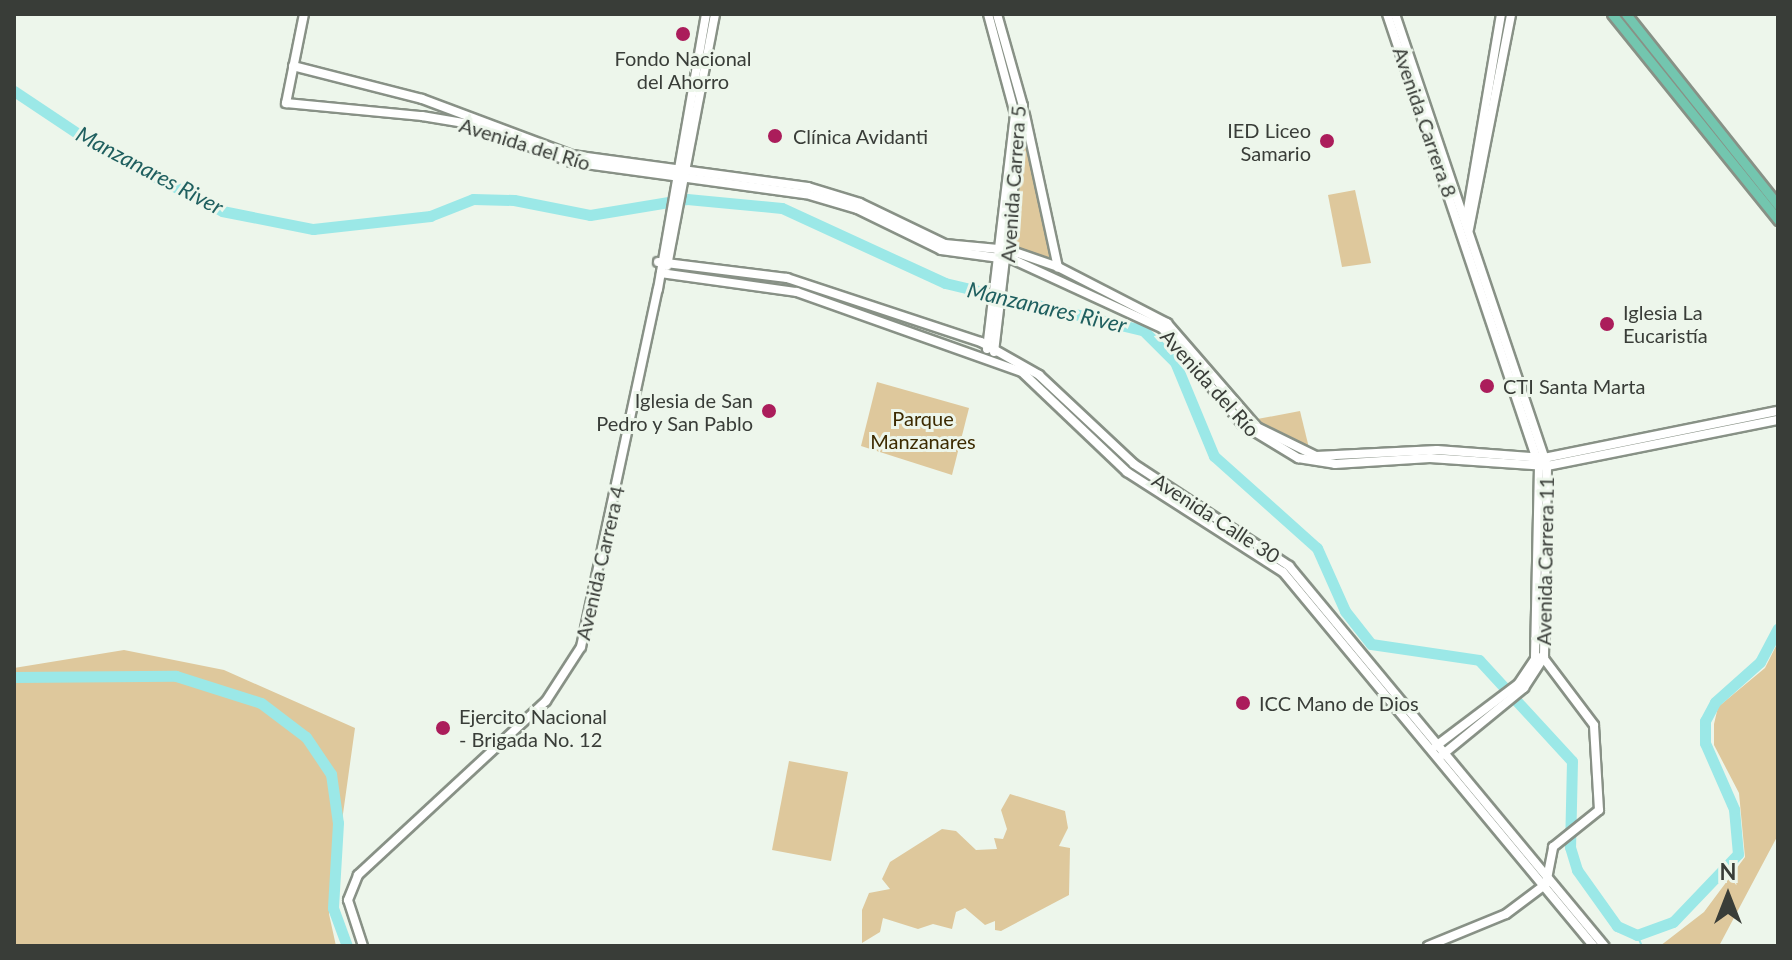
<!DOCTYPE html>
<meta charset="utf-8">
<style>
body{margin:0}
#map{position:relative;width:1792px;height:960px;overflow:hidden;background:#edf6eb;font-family:Lato,sans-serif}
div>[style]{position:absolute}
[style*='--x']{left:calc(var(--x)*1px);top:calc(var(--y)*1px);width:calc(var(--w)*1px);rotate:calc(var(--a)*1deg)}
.green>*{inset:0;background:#dec89c}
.stream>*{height:2px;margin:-1px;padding:0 1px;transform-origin:1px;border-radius:1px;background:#9be8e7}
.river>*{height:11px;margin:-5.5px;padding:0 5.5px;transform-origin:5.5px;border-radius:5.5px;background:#9be8e7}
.roads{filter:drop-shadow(2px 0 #889186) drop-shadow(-2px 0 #889186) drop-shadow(0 2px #889186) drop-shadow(0 -2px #889186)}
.secondary>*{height:8px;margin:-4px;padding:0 4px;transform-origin:4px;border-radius:4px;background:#fff}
.primary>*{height:9px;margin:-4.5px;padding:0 4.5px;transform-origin:4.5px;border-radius:4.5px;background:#73c6af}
.dots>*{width:22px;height:22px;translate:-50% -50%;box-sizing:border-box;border:4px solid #edf6eb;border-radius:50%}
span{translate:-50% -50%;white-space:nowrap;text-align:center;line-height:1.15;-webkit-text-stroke:6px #edf6eb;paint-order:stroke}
.poi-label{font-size:20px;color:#393d38}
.right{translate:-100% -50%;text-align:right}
.left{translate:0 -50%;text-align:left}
.street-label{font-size:20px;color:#393d38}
.park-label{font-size:20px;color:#3c2a00}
.water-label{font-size:22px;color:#1f5f5f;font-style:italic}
.frame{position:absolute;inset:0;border:16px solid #393d38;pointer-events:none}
.north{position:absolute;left:1688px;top:856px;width:80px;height:80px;-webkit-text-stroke:6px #edf6eb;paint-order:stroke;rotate:0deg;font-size:22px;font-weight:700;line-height:32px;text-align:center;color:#393d38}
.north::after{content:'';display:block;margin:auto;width:28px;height:36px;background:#393d38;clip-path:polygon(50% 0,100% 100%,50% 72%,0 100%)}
</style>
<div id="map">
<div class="green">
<i style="clip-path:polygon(1024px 130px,1053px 262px,1011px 247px)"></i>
<i style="clip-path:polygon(1355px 190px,1371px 263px,1342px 267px,1328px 195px)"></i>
<i style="clip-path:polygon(877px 382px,969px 408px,952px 475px,861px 446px)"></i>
<i style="clip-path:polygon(1300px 411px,1309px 448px,1252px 420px)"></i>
<i style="clip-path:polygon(1778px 642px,1778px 835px,1719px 946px,1660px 946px,1704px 912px,1745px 857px,1739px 793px,1714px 745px,1714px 724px,1718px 707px,1765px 668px)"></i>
<i style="clip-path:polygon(124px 650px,224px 670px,355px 728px,329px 914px,336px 946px,14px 946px,14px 668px)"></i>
<i style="clip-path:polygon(789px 761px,848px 772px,831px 861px,772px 850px)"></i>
<i style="clip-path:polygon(1010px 794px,1065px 811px,1068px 828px,1059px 846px,1070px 848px,1069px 895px,1001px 931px,995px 930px,995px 921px,985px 925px,965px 908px,956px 912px,952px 929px,933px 924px,918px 929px,883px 918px,880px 932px,862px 943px,862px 910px,869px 893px,890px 889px,882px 879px,890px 862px,942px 829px,956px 831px,976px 850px,997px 849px,994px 838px,1003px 839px,1007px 829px,1001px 810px)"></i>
</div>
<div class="stream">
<i style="--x:1637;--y:935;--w:12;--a:66"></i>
</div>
<div class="river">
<i style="--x:14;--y:91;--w:105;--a:33.7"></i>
<i style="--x:101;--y:149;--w:136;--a:27.1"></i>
<i style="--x:222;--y:211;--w:93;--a:11.2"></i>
<i style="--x:313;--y:229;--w:118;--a:-6.3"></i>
<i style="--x:430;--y:216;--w:46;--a:-21.6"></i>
<i style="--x:473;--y:199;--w:41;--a:1.4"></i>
<i style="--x:514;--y:200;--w:77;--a:11.2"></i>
<i style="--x:590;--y:215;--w:98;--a:-9.4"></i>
<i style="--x:687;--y:199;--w:95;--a:5.4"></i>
<i style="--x:782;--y:208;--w:179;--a:24.7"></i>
<i style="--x:945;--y:283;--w:204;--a:13.4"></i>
<i style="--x:1143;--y:330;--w:45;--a:45"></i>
<i style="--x:1175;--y:362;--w:102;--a:67.5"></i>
<i style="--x:1214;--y:456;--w:138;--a:41.8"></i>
<i style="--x:1317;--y:548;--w:69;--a:66"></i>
<i style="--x:1345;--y:611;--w:42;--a:51.8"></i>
<i style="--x:1371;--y:644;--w:109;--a:8.4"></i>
<i style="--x:1479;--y:660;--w:137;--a:47.4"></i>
<i style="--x:1572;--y:761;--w:86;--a:91.3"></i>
<i style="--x:1570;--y:847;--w:24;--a:73"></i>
<i style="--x:1577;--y:870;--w:69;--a:54.5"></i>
<i style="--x:1617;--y:926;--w:22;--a:24"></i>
<i style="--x:1637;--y:935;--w:38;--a:-20"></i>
<i style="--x:1673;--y:922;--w:94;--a:-46.3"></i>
<i style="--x:1738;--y:854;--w:45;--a:-95.1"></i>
<i style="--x:1734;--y:809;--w:72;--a:-113.7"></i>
<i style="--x:1705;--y:743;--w:22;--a:-90"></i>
<i style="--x:1705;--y:721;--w:21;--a:-62"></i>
<i style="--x:1715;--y:702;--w:60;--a:-41.6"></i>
<i style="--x:1760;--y:662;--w:38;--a:-62"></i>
<i style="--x:14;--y:677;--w:162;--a:-0.4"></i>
<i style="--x:176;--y:676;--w:89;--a:17.6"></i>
<i style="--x:261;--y:703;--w:56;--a:37.1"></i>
<i style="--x:306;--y:737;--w:45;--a:56"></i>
<i style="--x:331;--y:774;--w:49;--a:81.9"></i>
<i style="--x:338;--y:823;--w:85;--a:93.4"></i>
<i style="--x:333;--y:908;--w:40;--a:69.8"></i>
</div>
<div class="roads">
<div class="secondary">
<i style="--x:304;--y:14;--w:91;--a:101.4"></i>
<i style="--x:286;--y:103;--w:137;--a:5.5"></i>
<i style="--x:422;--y:116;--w:49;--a:9.5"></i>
<i style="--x:470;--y:124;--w:108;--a:20.6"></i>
<i style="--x:571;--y:162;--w:237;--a:7.8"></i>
<i style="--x:806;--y:194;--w:53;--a:16.4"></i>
<i style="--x:857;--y:209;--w:93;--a:26"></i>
<i style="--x:941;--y:250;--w:74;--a:7.8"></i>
<i style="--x:1014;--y:260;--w:163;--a:24.7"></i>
<i style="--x:1162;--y:328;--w:125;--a:50.2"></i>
<i style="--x:1242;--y:424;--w:66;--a:31.3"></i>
<i style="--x:1298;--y:458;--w:37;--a:9"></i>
<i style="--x:1335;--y:464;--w:95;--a:-3.6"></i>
<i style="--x:1430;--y:458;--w:117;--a:3.9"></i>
<i style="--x:1547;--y:466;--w:236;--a:-11.3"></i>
<i style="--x:1387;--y:14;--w:477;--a:71.4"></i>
<i style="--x:1539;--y:466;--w:193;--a:91.2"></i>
<i style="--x:1535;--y:659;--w:30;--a:124"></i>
<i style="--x:1518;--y:684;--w:103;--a:142.9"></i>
<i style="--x:1395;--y:14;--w:477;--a:71.4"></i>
<i style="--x:1547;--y:466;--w:191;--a:90.9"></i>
<i style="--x:1544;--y:657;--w:37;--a:123"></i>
<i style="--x:1524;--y:688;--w:106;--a:140.7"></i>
<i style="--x:293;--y:66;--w:133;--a:14.3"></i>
<i style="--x:422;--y:99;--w:160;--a:20.5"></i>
<i style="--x:572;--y:155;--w:238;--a:7.7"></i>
<i style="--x:808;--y:187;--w:54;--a:17.1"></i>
<i style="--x:860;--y:203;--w:94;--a:25.8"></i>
<i style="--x:945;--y:244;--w:64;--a:5.4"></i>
<i style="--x:1009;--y:250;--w:52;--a:19.1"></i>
<i style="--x:1058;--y:267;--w:123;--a:27.2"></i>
<i style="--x:1167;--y:323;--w:138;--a:49.1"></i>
<i style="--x:1257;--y:427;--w:66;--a:26.2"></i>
<i style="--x:1316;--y:456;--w:121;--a:-2.8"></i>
<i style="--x:1437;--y:450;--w:107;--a:4.3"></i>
<i style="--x:1544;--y:458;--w:239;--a:-11.4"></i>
<i style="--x:1025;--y:115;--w:156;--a:77.8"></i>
<i style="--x:1467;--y:215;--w:204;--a:-80.4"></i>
<i style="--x:1469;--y:229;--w:219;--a:-78.9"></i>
<i style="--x:658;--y:262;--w:130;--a:7.1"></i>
<i style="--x:787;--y:278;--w:204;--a:18.3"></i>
<i style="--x:981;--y:342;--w:67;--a:29.6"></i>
<i style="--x:1039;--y:375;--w:130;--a:43.1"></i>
<i style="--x:1134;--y:464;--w:186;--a:33.3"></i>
<i style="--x:1289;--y:566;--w:494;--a:50.3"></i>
<i style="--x:667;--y:266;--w:257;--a:-79.2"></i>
<i style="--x:661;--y:273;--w:137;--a:8"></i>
<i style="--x:797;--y:292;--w:239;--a:19.6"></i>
<i style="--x:1022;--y:372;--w:145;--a:43.6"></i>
<i style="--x:1127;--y:472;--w:185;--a:32.7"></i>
<i style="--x:1283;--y:572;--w:486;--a:50.3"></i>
<i style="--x:987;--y:349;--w:237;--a:-83.2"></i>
<i style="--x:1015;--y:114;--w:104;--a:-105.1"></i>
<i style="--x:994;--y:352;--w:248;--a:-83.3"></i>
<i style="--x:1023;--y:106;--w:96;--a:-105.8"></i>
<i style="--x:363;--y:946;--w:48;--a:-108.1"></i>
<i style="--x:348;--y:900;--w:27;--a:-68"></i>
<i style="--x:358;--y:875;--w:256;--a:-42.8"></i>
<i style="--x:546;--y:701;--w:64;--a:-57.1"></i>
<i style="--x:581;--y:647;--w:366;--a:-77.9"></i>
<i style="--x:658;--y:289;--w:279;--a:-80.1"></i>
<i style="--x:1428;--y:946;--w:84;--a:-22.3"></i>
<i style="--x:1506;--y:914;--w:50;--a:-36.9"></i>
<i style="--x:1546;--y:884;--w:38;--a:-79"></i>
<i style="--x:1553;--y:847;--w:59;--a:-38.8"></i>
<i style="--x:1599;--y:810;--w:85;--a:-93.4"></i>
<i style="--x:1594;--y:725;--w:86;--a:-127"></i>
</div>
<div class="primary">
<i style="--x:1612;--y:14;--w:265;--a:51.1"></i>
<i style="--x:1626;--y:14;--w:244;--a:51.5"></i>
</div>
</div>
<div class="dots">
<i style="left:683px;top:34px;background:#ab1d5b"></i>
<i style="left:775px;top:136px;background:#ab1d5b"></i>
<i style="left:1327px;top:141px;background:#ab1d5b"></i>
<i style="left:1607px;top:324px;background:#ab1d5b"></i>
<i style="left:1487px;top:386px;background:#ab1d5b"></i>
<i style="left:769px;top:411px;background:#ab1d5b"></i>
<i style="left:1243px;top:703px;background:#ab1d5b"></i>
<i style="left:443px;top:728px;background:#ab1d5b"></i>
</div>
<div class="poi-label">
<span style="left:683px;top:70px">Fondo Nacional<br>del Ahorro</span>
<span class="right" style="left:1311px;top:142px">IED Liceo<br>Samario</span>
<span class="left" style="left:793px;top:136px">Clínica Avidanti</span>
<span class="left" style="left:1623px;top:324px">Iglesia La<br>Eucaristía</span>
<span class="left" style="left:1503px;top:386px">CTI Santa Marta</span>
<span class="right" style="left:753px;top:412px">Iglesia de San<br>Pedro y San Pablo</span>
<span class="left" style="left:1259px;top:703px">ICC Mano de Dios</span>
<span class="left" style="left:459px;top:728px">Ejercito Nacional<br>- Brigada No. 12</span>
</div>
<div class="street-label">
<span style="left:1425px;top:122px;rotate:71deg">Avenida Carrera 8</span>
<span style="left:525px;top:144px;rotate:17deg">Avenida del Río</span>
<span style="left:1013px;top:184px;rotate:-86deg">Avenida Carrera 5</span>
<span style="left:1210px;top:383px;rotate:48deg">Avenida del Río</span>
<span style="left:1216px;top:518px;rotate:33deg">Avenida Calle 30</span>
<span style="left:1545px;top:561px;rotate:-89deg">Avenida Carrera 11</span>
<span style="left:600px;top:563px;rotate:-77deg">Avenida Carrera 4</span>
</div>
<div class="park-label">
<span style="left:923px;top:430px">Parque<br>Manzanares</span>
</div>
<div class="water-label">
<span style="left:150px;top:170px;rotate:28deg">Manzanares River</span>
<span style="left:1047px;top:307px;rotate:13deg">Manzanares River</span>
</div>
<div class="frame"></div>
<div class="north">N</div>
</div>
